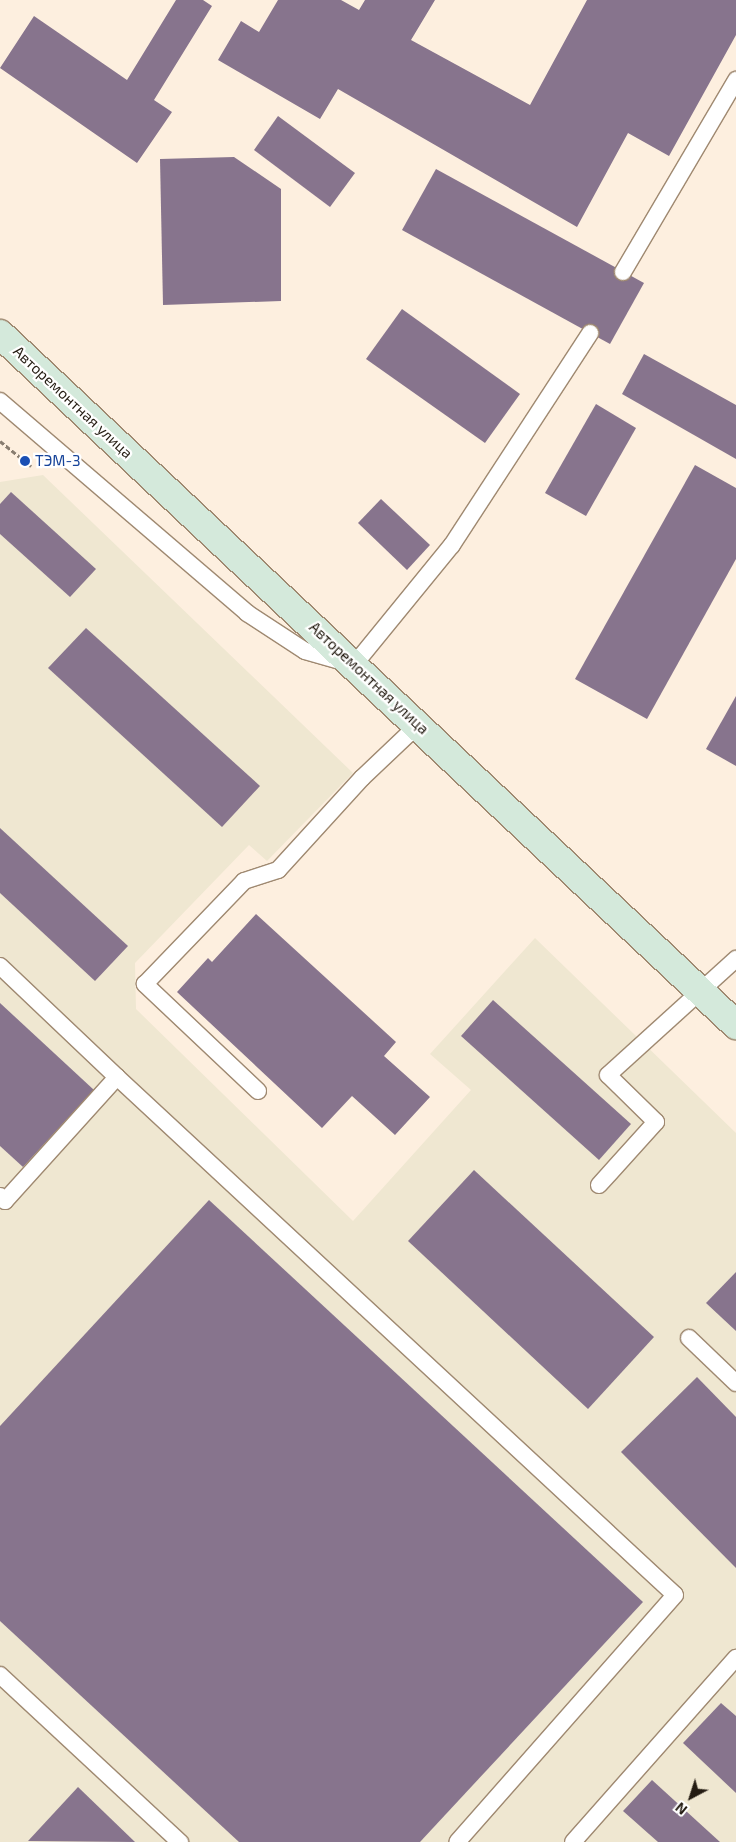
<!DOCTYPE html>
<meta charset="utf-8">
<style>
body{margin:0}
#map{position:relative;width:736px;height:1842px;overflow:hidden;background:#fdefdf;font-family:"Exo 2",sans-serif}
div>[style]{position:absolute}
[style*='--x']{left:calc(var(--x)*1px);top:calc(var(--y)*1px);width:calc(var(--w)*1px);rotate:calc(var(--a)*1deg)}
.industrial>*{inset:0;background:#efe7d1}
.building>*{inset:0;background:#87748d}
.path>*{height:3px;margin-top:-1.5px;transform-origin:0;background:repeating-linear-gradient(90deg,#887d70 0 5px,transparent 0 7.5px)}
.roads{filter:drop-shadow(1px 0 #9f8971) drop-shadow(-1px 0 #9f8971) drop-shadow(0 1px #9f8971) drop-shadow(0 -1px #9f8971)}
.lane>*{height:16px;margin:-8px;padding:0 8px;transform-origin:8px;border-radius:8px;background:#fff}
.secondary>*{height:28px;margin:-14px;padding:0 14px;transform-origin:14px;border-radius:14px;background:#d4e9db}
.dots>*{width:14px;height:14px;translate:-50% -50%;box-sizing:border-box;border:2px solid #fff;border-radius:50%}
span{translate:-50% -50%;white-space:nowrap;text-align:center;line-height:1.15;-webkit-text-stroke:4.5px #fff;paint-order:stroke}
.street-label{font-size:15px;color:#241c12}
.transit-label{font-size:15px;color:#164399}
.left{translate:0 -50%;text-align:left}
.north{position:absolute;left:666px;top:1772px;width:50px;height:50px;-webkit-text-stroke:4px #fff;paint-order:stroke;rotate:220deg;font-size:14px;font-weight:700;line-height:20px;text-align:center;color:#241c12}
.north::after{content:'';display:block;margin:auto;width:18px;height:22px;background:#241c12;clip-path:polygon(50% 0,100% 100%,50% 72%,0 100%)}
</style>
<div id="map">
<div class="industrial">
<i style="clip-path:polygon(43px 475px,353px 773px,267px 861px,249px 845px,135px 963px,136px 1009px,353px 1221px,471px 1090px,430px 1054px,535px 938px,736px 1133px,736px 1842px,0 1842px,0 482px)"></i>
</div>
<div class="building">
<i style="clip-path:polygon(176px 0,203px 0,212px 6px,154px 100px,172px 112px,137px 163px,0 68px,34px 16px,127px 80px)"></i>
<i style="clip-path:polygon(278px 0,341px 0,359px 10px,365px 0,435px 0,411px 40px,530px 105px,587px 0,736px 0,736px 35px,669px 156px,628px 133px,577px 227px,338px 89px,320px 119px,218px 60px,241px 21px,259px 32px)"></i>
<i style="clip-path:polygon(278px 116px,355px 173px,330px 207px,254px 150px)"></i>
<i style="clip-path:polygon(234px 157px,281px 189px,281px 301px,163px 305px,160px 159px)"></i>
<i style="clip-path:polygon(436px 169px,644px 283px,610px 344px,402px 230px)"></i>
<i style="clip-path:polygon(402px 309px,520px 394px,485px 443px,366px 359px)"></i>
<i style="clip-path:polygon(644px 354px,736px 405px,736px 459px,622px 394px)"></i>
<i style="clip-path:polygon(596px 404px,636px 428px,586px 516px,545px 493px)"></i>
<i style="clip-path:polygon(695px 465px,736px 488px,736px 559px,647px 719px,575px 679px)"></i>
<i style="clip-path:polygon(11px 492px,96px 569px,70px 597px,0 534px,0 504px)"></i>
<i style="clip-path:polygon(381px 499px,430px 545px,407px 570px,358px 523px)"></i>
<i style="clip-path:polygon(86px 628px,260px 786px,222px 827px,48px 668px)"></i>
<i style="clip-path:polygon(736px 696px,736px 766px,706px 749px)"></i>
<i style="clip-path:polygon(0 828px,128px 946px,95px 981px,0 893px)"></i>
<i style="clip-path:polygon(256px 914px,396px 1042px,384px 1056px,430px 1097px,395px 1135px,352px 1096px,322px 1128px,177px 992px,208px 958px,212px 962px)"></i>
<i style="clip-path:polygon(493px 1000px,631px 1124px,599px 1160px,461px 1036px)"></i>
<i style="clip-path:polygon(0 1003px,94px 1090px,23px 1167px,0 1146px)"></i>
<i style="clip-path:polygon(474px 1170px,654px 1337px,588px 1409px,408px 1241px)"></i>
<i style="clip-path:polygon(209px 1200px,643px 1602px,420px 1842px,239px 1842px,0 1621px,0 1426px)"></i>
<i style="clip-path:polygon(736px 1272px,736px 1331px,706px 1303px)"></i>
<i style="clip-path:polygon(697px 1377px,736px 1417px,736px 1568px,621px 1452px)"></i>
<i style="clip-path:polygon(721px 1703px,736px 1716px,736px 1793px,683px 1743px)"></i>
<i style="clip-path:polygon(652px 1780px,720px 1842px,658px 1842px,623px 1811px)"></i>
<i style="clip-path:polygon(78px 1787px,135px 1842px,28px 1841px)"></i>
</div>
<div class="path">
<i style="--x:0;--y:441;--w:40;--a:39"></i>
</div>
<div class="roads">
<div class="lane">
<i style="--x:623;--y:272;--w:223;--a:-59.5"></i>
<i style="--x:0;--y:401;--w:326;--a:40.6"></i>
<i style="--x:247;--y:613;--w:69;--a:33.2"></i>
<i style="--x:305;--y:651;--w:51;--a:15.9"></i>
<i style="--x:354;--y:665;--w:155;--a:-50.8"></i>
<i style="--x:452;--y:545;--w:253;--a:-56.9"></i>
<i style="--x:0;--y:966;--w:161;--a:43.5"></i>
<i style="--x:117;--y:1077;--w:167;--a:132.1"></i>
<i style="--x:5;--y:1201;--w:7;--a:-135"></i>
<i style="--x:117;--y:1077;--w:761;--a:42.87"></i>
<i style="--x:675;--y:1595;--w:329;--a:131.4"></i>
<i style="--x:258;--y:1091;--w:156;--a:-136.6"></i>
<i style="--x:145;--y:984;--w:143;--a:-46.1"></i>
<i style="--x:244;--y:881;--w:36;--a:-18"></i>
<i style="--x:278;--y:870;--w:125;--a:-47.6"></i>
<i style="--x:362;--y:778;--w:79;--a:-43.5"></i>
<i style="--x:599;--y:1185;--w:85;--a:-47.9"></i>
<i style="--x:656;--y:1122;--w:67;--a:-135.6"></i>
<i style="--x:608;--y:1075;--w:173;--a:-42.2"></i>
<i style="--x:689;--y:1338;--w:65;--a:43.8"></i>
<i style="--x:0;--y:1675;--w:246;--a:42.9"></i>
<i style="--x:573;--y:1842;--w:246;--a:-48.5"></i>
</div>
<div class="secondary">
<i style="--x:0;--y:334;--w:1010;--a:43.19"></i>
</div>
</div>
<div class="dots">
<i style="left:25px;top:461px;background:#1a4fb4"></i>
</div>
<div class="street-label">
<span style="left:73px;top:402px;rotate:43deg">Авторемонтная улица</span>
<span style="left:369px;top:678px;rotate:43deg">Авторемонтная улица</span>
</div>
<div class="transit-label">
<span class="left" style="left:35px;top:461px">ТЭМ-З</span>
</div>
<div class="north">N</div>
</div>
